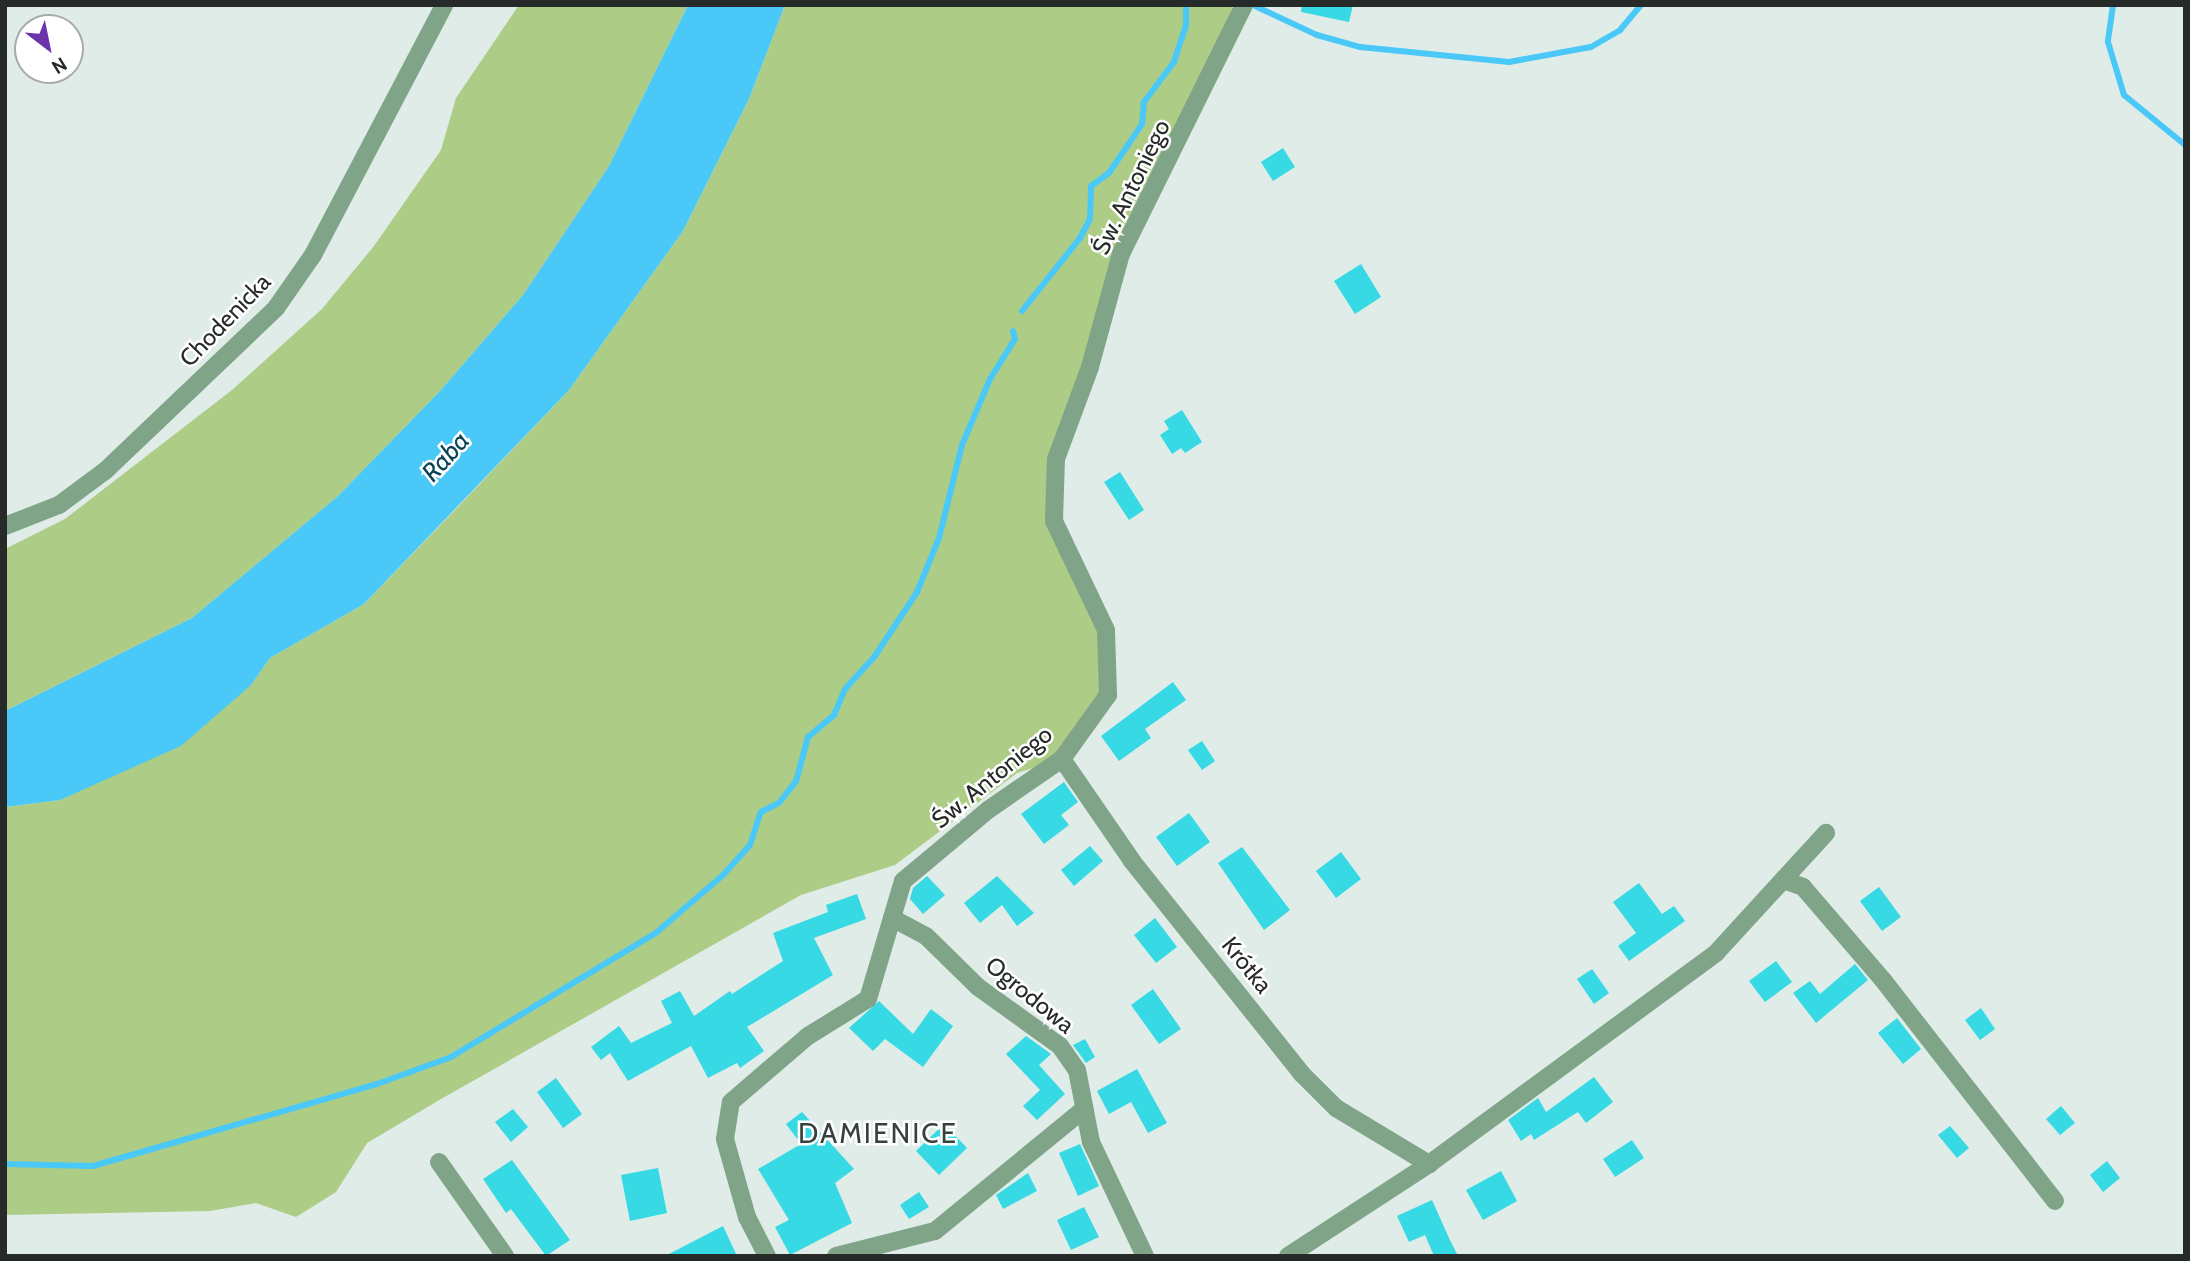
<!DOCTYPE html>
<meta charset="utf-8">
<style>
body{margin:0}
#map{position:relative;width:2190px;height:1261px;overflow:hidden;background:#dfece8;font-family:Cabin,sans-serif}
div>[style]{position:absolute}
[style*='--x']{left:calc(var(--x)*1px);top:calc(var(--y)*1px);width:calc(var(--w)*1px);rotate:calc(var(--a)*1deg)}
.green>*{inset:0;background:#adcc85}
.water>*{inset:0;background:#4ac9f8}
.stream>*{height:6px;margin:-3px;padding:0 3px;transform-origin:3px;border-radius:3px;background:#4ac9f8}
.building>*{inset:0;background:#36d9e4}
.minor>*{height:18px;margin:-9px;padding:0 9px;transform-origin:9px;border-radius:9px;background:#7fa488}
span{translate:-50% -50%;white-space:nowrap;text-align:center;line-height:1.15;-webkit-text-stroke:5px #fff;paint-order:stroke}
.street-label{font-size:24px;color:#262b29}
.water-label{font-size:26px;color:#0b4356;font-style:italic}
.quarter-label{font-size:28px;color:#37423f;letter-spacing:2px}
.frame{position:absolute;inset:0;border:7px solid #262b29;pointer-events:none}
.north{position:absolute;left:14px;top:14px;width:70px;height:70px;box-sizing:border-box;background:#fff;border:2px solid #a8aaa9;border-radius:50%;rotate:148deg;font-size:19px;font-weight:700;line-height:28px;text-align:center;color:#262b29}
.north::after{content:'';display:block;margin:auto;width:24px;height:32px;background:#6b34ab;clip-path:polygon(50% 0,100% 100%,50% 72%,0 100%)}
</style>
<div id="map">
<div class="green">
<i style="clip-path:polygon(519px 5px,688px 5px,609px 166px,523px 295px,440px 391px,338px 496px,192px 618px,5px 711px,5px 549px,65px 519px,232px 390px,322px 309px,374px 246px,441px 150px,456px 98px)"></i>
<i style="clip-path:polygon(785px 5px,1232px 5px,1230px 43px,1121px 254px,1056px 459px,1054px 521px,1106px 630px,1108px 695px,1062px 759px,1017px 773px,895px 865px,801px 895px,441px 1099px,367px 1143px,336px 1192px,296px 1217px,256px 1203px,210px 1211px,5px 1215px,5px 807px,60px 800px,251px 685px,270px 658px,364px 604px,454px 511px,569px 390px,683px 231px,749px 99px)"></i>
</div>
<div class="water">
<i style="clip-path:polygon(688px 5px,785px 5px,749px 99px,683px 231px,569px 390px,364px 604px,270px 658px,251px 685px,181px 746px,60px 800px,5px 807px,5px 711px,192px 618px,338px 496px,440px 391px,523px 295px,609px 166px)"></i>
</div>
<div class="stream">
<i style="--x:2113;--y:5;--w:37;--a:98"></i>
<i style="--x:2108;--y:42;--w:55;--a:73.2"></i>
<i style="--x:2124;--y:95;--w:79;--a:39.3"></i>
<i style="--x:1255;--y:6;--w:68;--a:25.1"></i>
<i style="--x:1317;--y:35;--w:45;--a:15.6"></i>
<i style="--x:1360;--y:47;--w:150;--a:5.7"></i>
<i style="--x:1509;--y:62;--w:83;--a:-10.4"></i>
<i style="--x:1591;--y:47;--w:34;--a:-30"></i>
<i style="--x:1620;--y:30;--w:33;--a:-50"></i>
<i style="--x:1022;--y:311;--w:93;--a:-51.5"></i>
<i style="--x:1080;--y:238;--w:21;--a:-62"></i>
<i style="--x:1090;--y:219;--w:33;--a:-88"></i>
<i style="--x:1091;--y:186;--w:22;--a:-36"></i>
<i style="--x:1109;--y:173;--w:59;--a:-56"></i>
<i style="--x:1142;--y:124;--w:22;--a:-85"></i>
<i style="--x:1144;--y:102;--w:50;--a:-53.1"></i>
<i style="--x:1174;--y:62;--w:40;--a:-72"></i>
<i style="--x:1186;--y:24;--w:19;--a:-90"></i>
<i style="--x:5;--y:1164;--w:88;--a:1.3"></i>
<i style="--x:93;--y:1166;--w:296;--a:-16.1"></i>
<i style="--x:377;--y:1084;--w:79;--a:-20"></i>
<i style="--x:451;--y:1057;--w:241;--a:-31.2"></i>
<i style="--x:657;--y:932;--w:87;--a:-40.8"></i>
<i style="--x:723;--y:875;--w:40;--a:-48"></i>
<i style="--x:750;--y:845;--w:35;--a:-72"></i>
<i style="--x:761;--y:812;--w:20;--a:-27"></i>
<i style="--x:779;--y:803;--w:28;--a:-52"></i>
<i style="--x:796;--y:781;--w:46;--a:-74.7"></i>
<i style="--x:808;--y:737;--w:34;--a:-40"></i>
<i style="--x:834;--y:715;--w:28;--a:-67"></i>
<i style="--x:845;--y:689;--w:45;--a:-47.7"></i>
<i style="--x:875;--y:656;--w:77;--a:-56.7"></i>
<i style="--x:917;--y:592;--w:58;--a:-67.8"></i>
<i style="--x:939;--y:538;--w:96;--a:-76.1"></i>
<i style="--x:962;--y:445;--w:72;--a:-67"></i>
<i style="--x:990;--y:379;--w:47;--a:-58"></i>
<i style="--x:1015;--y:339;--w:8;--a:-104"></i>
</div>
<div class="building">
<i style="clip-path:polygon(1302px 5px,1353px 5px,1349px 22px,1301px 12px)"></i>
<i style="clip-path:polygon(1283px 148px,1295px 167px,1273px 181px,1261px 162px)"></i>
<i style="clip-path:polygon(1361px 264px,1381px 297px,1355px 314px,1334px 281px)"></i>
<i style="clip-path:polygon(1182px 410px,1202px 442px,1185px 453px,1181px 448px,1172px 454px,1160px 435px,1169px 429px,1164px 421px)"></i>
<i style="clip-path:polygon(1120px 472px,1144px 510px,1129px 520px,1104px 482px)"></i>
<i style="clip-path:polygon(1173px 682px,1186px 700px,1145px 729px,1151px 738px,1119px 761px,1101px 736px)"></i>
<i style="clip-path:polygon(1202px 741px,1215px 761px,1202px 770px,1188px 750px)"></i>
<i style="clip-path:polygon(1064px 782px,1078px 802px,1061px 815px,1069px 825px,1044px 844px,1021px 814px)"></i>
<i style="clip-path:polygon(1189px 813px,1210px 842px,1177px 866px,1156px 837px)"></i>
<i style="clip-path:polygon(1090px 846px,1103px 861px,1074px 886px,1061px 870px)"></i>
<i style="clip-path:polygon(1242px 847px,1290px 910px,1264px 930px,1218px 863px)"></i>
<i style="clip-path:polygon(1341px 852px,1361px 879px,1336px 898px,1316px 871px)"></i>
<i style="clip-path:polygon(927px 876px,945px 895px,923px 914px,910px 899px,913px 888px)"></i>
<i style="clip-path:polygon(997px 876px,1034px 913px,1017px 926px,1002px 905px,980px 923px,964px 903px)"></i>
<i style="clip-path:polygon(1639px 883px,1662px 914px,1674px 906px,1685px 921px,1629px 961px,1618px 946px,1636px 933px,1613px 902px)"></i>
<i style="clip-path:polygon(1879px 887px,1901px 917px,1882px 931px,1860px 901px)"></i>
<i style="clip-path:polygon(857px 894px,866px 919px,814px 938px,833px 975px,747px 1027px,764px 1051px,740px 1068px,737px 1063px,708px 1078px,691px 1046px,628px 1081px,610px 1053px,601px 1060px,591px 1047px,619px 1026px,631px 1043px,672px 1023px,661px 1001px,680px 991px,694px 1016px,730px 991px,732px 994px,783px 961px,773px 933px,828px 912px,826px 905px)"></i>
<i style="clip-path:polygon(1155px 918px,1177px 947px,1156px 963px,1134px 935px)"></i>
<i style="clip-path:polygon(1776px 961px,1792px 982px,1765px 1002px,1749px 981px)"></i>
<i style="clip-path:polygon(1855px 964px,1868px 980px,1816px 1023px,1793px 993px,1810px 981px,1820px 994px)"></i>
<i style="clip-path:polygon(1592px 969px,1609px 993px,1594px 1004px,1577px 979px)"></i>
<i style="clip-path:polygon(1153px 989px,1181px 1029px,1159px 1044px,1131px 1005px)"></i>
<i style="clip-path:polygon(879px 1001px,913px 1034px,931px 1009px,953px 1026px,923px 1067px,885px 1039px,873px 1051px,849px 1028px)"></i>
<i style="clip-path:polygon(1981px 1008px,1995px 1029px,1980px 1040px,1965px 1020px)"></i>
<i style="clip-path:polygon(1897px 1018px,1921px 1049px,1903px 1064px,1878px 1033px)"></i>
<i style="clip-path:polygon(1026px 1036px,1051px 1054px,1039px 1065px,1065px 1094px,1037px 1120px,1023px 1106px,1040px 1090px,1006px 1054px)"></i>
<i style="clip-path:polygon(1085px 1039px,1095px 1057px,1086px 1063px,1073px 1045px)"></i>
<i style="clip-path:polygon(1137px 1069px,1167px 1123px,1148px 1133px,1131px 1102px,1109px 1114px,1097px 1091px)"></i>
<i style="clip-path:polygon(1594px 1077px,1613px 1102px,1586px 1123px,1578px 1112px,1534px 1140px,1531px 1134px,1521px 1141px,1508px 1120px,1538px 1098px,1546px 1112px)"></i>
<i style="clip-path:polygon(556px 1078px,582px 1114px,563px 1128px,537px 1092px)"></i>
<i style="clip-path:polygon(2061px 1106px,2075px 1123px,2060px 1135px,2046px 1119px)"></i>
<i style="clip-path:polygon(513px 1109px,528px 1127px,511px 1142px,495px 1122px)"></i>
<i style="clip-path:polygon(802px 1112px,854px 1169px,835px 1183px,852px 1223px,790px 1255px,775px 1227px,789px 1220px,758px 1169px,801px 1144px,786px 1124px)"></i>
<i style="clip-path:polygon(944px 1124px,967px 1148px,939px 1175px,916px 1151px)"></i>
<i style="clip-path:polygon(1950px 1126px,1969px 1148px,1957px 1158px,1938px 1135px)"></i>
<i style="clip-path:polygon(1632px 1140px,1644px 1158px,1615px 1177px,1603px 1159px)"></i>
<i style="clip-path:polygon(1080px 1144px,1099px 1186px,1078px 1196px,1059px 1153px)"></i>
<i style="clip-path:polygon(512px 1160px,570px 1240px,546px 1256px,511px 1209px,506px 1213px,483px 1179px)"></i>
<i style="clip-path:polygon(2107px 1161px,2120px 1178px,2103px 1192px,2090px 1175px)"></i>
<i style="clip-path:polygon(658px 1168px,667px 1213px,630px 1221px,621px 1175px)"></i>
<i style="clip-path:polygon(1501px 1171px,1517px 1201px,1483px 1220px,1466px 1190px)"></i>
<i style="clip-path:polygon(1028px 1173px,1037px 1191px,1003px 1209px,996px 1195px)"></i>
<i style="clip-path:polygon(919px 1192px,929px 1207px,909px 1219px,900px 1205px)"></i>
<i style="clip-path:polygon(1432px 1200px,1449px 1238px,1458px 1256px,1434px 1256px,1425px 1235px,1409px 1242px,1397px 1216px)"></i>
<i style="clip-path:polygon(1084px 1207px,1099px 1237px,1071px 1250px,1057px 1220px)"></i>
<i style="clip-path:polygon(723px 1226px,737px 1256px,665px 1256px)"></i>
</div>
<div class="minor">
<i style="--x:5;--y:526;--w:58;--a:-21.3"></i>
<i style="--x:59;--y:505;--w:57;--a:-36.5"></i>
<i style="--x:105;--y:471;--w:236;--a:-43.6"></i>
<i style="--x:276;--y:308;--w:65;--a:-55.1"></i>
<i style="--x:313;--y:255;--w:282;--a:-62.3"></i>
<i style="--x:1062;--y:759;--w:124;--a:55.5"></i>
<i style="--x:1132;--y:861;--w:273;--a:51.4"></i>
<i style="--x:1302;--y:1074;--w:48;--a:45"></i>
<i style="--x:1336;--y:1108;--w:109;--a:31.1"></i>
<i style="--x:1783;--y:880;--w:21;--a:19"></i>
<i style="--x:1803;--y:887;--w:123;--a:49.3"></i>
<i style="--x:1883;--y:980;--w:280;--a:52.1"></i>
<i style="--x:892;--y:918;--w:38;--a:28"></i>
<i style="--x:926;--y:936;--w:73;--a:44.4"></i>
<i style="--x:978;--y:987;--w:101;--a:35.7"></i>
<i style="--x:1060;--y:1046;--w:29;--a:55"></i>
<i style="--x:1077;--y:1070;--w:73;--a:79"></i>
<i style="--x:1091;--y:1142;--w:126;--a:64.7"></i>
<i style="--x:439;--y:1162;--w:115;--a:54.9"></i>
<i style="--x:767;--y:1256;--w:44;--a:-117.1"></i>
<i style="--x:747;--y:1217;--w:81;--a:-105.8"></i>
<i style="--x:725;--y:1139;--w:37;--a:-81"></i>
<i style="--x:731;--y:1102;--w:101;--a:-40.6"></i>
<i style="--x:808;--y:1036;--w:70;--a:-31.7"></i>
<i style="--x:868;--y:999;--w:123;--a:-73.5"></i>
<i style="--x:903;--y:881;--w:111;--a:-39.9"></i>
<i style="--x:988;--y:810;--w:90;--a:-34.6"></i>
<i style="--x:1062;--y:759;--w:79;--a:-54.3"></i>
<i style="--x:1108;--y:695;--w:65;--a:-91.8"></i>
<i style="--x:1106;--y:630;--w:121;--a:-115.5"></i>
<i style="--x:1054;--y:521;--w:62;--a:-88.2"></i>
<i style="--x:1056;--y:459;--w:98;--a:-69.7"></i>
<i style="--x:1090;--y:367;--w:117;--a:-74.7"></i>
<i style="--x:1121;--y:254;--w:278;--a:-63.7"></i>
<i style="--x:836;--y:1256;--w:102;--a:-14.2"></i>
<i style="--x:935;--y:1231;--w:193;--a:-39.3"></i>
<i style="--x:1288;--y:1256;--w:168;--a:-33.1"></i>
<i style="--x:1429;--y:1164;--w:356;--a:-36.3"></i>
<i style="--x:1716;--y:953;--w:163;--a:-47.5"></i>
</div>
<div class="street-label">
<span style="left:1131px;top:187px;rotate:-64deg">Św. Antoniego</span>
<span style="left:225px;top:320px;rotate:-46deg">Chodenicka</span>
<span style="left:992px;top:777px;rotate:-39deg">Św. Antoniego</span>
<span style="left:1247px;top:965px;rotate:51deg">Krótka</span>
<span style="left:1030px;top:995px;rotate:39deg">Ogrodowa</span>
</div>
<div class="water-label">
<span style="left:446px;top:457px;rotate:-48deg">Raba</span>
</div>
<div class="quarter-label">
<span style="left:878px;top:1133px">DAMIENICE</span>
</div>
<div class="frame"></div>
<div class="north">N</div>
</div>
